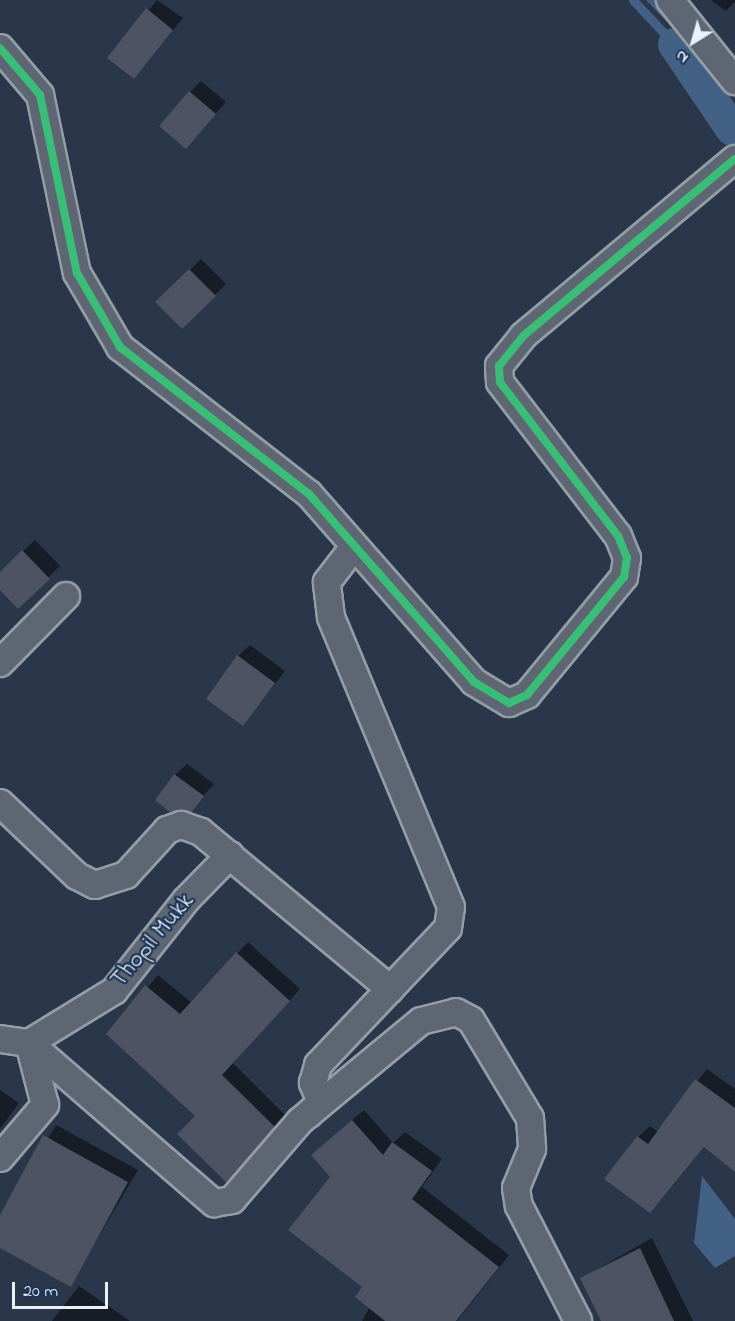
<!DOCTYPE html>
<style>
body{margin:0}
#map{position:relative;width:735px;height:1321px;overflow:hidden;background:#2a374a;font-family:"Indie Flower",sans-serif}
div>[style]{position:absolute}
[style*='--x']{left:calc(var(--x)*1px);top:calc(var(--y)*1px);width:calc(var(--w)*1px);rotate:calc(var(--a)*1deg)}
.water>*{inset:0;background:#436184}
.shadow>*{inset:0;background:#0007}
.stream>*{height:9px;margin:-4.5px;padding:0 4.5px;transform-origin:4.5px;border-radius:4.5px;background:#436184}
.canal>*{height:33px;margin:-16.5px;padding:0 16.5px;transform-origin:16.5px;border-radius:16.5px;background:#436184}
.building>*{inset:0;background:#4d5362}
.roads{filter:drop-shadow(2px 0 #959da7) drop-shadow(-2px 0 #959da7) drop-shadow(0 2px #959da7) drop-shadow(0 -2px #959da7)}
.street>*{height:26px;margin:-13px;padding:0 13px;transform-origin:13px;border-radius:13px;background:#5d6672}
.cycleway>*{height:8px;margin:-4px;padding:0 4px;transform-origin:4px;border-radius:4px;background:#3abd76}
span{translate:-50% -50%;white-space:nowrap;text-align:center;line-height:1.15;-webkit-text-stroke:4.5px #1d3557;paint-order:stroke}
.street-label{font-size:24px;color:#e8f1f8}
.north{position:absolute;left:663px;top:12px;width:60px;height:60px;-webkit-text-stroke:4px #1d3557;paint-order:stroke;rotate:217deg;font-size:16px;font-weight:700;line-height:24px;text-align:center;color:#e8f1f8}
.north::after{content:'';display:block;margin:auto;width:21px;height:27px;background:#e8f1f8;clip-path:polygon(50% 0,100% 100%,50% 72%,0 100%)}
.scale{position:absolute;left:12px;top:1282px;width:96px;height:27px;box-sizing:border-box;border:3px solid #e8f1f8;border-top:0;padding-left:8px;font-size:18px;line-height:21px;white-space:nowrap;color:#e8f1f8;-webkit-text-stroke:4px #1d3557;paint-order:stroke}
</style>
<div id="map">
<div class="water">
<i style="clip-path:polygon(646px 0,658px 0,735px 86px,735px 93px)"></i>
<i style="clip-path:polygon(702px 1176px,735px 1219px,735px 1256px,715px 1268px,694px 1243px)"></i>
</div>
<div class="shadow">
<i style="clip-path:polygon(157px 0,183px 18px,145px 65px,109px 58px)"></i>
<i style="clip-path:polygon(711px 0,735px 0,735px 2px,726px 11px)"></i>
<i style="clip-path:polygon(201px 81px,226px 102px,197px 135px,190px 92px)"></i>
<i style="clip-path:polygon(201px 259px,226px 284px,182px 327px,157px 302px)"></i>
<i style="clip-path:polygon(35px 540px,60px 566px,18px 607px,0 587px,0 573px)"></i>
<i style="clip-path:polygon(250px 645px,285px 671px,243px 724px,238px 656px)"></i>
<i style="clip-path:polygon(187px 764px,214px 784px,190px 811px,175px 775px)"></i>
<i style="clip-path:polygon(248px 942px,300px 989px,233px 1063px,285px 1115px,238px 1170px,198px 1116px,108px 1034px,158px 975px,192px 1003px)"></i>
<i style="clip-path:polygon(707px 1069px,735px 1089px,735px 1170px,705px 1146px,661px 1200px,638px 1137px,650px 1126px,658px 1132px)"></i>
<i style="clip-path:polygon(0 1090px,19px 1103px,0 1129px)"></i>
<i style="clip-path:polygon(364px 1110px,393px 1143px,405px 1132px,442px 1159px,422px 1187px,509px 1255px,457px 1321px,362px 1321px,370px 1307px,325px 1144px)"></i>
<i style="clip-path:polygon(56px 1125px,138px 1170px,70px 1285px,0 1247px,0 1218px)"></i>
<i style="clip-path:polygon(652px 1238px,693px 1321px,606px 1321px,582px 1278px)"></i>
<i style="clip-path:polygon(79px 1286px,130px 1321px,52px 1321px)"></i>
</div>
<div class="stream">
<i style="--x:633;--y:0;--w:60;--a:47"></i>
</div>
<div class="canal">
<i style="--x:674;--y:44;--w:102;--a:55.8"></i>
</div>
<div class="building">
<i style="clip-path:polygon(146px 8px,173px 30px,134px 79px,107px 58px)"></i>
<i style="clip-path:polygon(189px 91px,216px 114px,186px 149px,159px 126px)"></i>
<i style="clip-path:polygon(189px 269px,216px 296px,182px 329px,155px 302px)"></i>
<i style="clip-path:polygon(22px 550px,50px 579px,18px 609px,0 590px,0 572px)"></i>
<i style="clip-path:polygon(237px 655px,275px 683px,243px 726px,206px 699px)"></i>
<i style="clip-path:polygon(174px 774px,204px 796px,191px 813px,171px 813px,155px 800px)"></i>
<i style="clip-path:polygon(236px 952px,290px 1001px,222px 1075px,275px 1127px,227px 1183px,177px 1134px,195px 1116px,106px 1034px,145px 985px,180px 1014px)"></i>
<i style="clip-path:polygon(695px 1079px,735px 1108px,735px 1172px,704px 1147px,650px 1213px,604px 1179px,637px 1136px,648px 1144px)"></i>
<i style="clip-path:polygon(352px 1120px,383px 1155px,392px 1142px,432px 1171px,412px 1199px,499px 1267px,456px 1321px,385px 1321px,355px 1297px,362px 1287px,288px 1230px,330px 1177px,311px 1155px)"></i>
<i style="clip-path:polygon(43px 1135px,128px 1182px,71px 1287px,0 1248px,0 1215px)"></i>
<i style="clip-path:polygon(640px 1248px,674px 1321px,601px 1321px,580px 1278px)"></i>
</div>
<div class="roads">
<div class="street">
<i style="--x:670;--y:0;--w:104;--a:51.3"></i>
<i style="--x:0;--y:48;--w:62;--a:49.6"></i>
<i style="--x:40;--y:95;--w:182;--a:78.3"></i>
<i style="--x:77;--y:273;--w:86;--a:59.8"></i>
<i style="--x:120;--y:347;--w:239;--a:37.9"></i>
<i style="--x:309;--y:494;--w:250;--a:48.7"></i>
<i style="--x:474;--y:682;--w:41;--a:31"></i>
<i style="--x:509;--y:703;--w:20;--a:-24"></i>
<i style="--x:527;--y:695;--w:153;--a:-50.6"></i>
<i style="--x:624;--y:577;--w:19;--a:-81"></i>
<i style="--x:627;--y:558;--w:24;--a:-112"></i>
<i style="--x:618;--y:536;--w:194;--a:-127.5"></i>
<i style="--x:500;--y:382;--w:16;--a:-94"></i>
<i style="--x:499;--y:366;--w:38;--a:-51"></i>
<i style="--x:523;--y:336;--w:276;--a:-39.9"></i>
<i style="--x:0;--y:663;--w:94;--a:-45.4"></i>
<i style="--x:0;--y:803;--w:106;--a:43.5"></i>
<i style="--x:77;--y:876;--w:20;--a:27"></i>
<i style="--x:95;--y:885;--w:33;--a:-18"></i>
<i style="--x:126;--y:875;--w:61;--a:-47.7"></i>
<i style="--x:167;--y:830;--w:15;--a:-20"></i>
<i style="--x:181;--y:825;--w:21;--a:19"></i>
<i style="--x:201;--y:832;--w:246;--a:39.7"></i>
<i style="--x:0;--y:1039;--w:29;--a:8"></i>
<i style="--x:29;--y:1043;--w:245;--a:40.9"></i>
<i style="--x:214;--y:1203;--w:18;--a:-9"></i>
<i style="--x:232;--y:1200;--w:104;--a:-49.3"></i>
<i style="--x:300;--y:1121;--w:157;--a:-39.6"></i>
<i style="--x:421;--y:1021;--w:36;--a:-14"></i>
<i style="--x:456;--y:1012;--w:17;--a:28"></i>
<i style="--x:471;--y:1020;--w:114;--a:59"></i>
<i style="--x:530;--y:1118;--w:31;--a:86"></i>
<i style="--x:532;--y:1149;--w:42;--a:112.3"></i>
<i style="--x:516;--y:1188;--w:18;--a:81"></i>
<i style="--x:519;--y:1206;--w:129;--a:62.8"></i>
<i style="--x:309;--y:1114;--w:17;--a:-45"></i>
<i style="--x:321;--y:1102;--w:21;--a:-113"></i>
<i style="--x:313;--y:1083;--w:19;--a:-74"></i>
<i style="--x:318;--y:1065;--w:189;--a:-46.5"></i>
<i style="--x:448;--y:928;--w:21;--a:-82"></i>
<i style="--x:451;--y:907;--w:314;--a:-112.5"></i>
<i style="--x:331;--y:617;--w:35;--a:-97"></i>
<i style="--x:327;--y:582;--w:43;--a:-52.6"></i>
<i style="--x:0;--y:1158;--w:70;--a:-49.7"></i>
<i style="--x:45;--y:1105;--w:64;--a:-104.5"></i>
<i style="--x:29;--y:1043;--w:100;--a:-31.5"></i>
<i style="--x:114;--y:991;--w:116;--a:-51.6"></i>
<i style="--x:186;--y:900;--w:63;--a:-45.6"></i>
</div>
</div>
<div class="cycleway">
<i style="--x:0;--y:48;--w:62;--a:49.6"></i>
<i style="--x:40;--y:95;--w:182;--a:78.3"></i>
<i style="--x:77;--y:273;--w:86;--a:59.8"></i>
<i style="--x:120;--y:347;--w:239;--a:37.9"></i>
<i style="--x:309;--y:494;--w:250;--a:48.7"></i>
<i style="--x:474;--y:682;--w:41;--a:31"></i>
<i style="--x:509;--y:703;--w:20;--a:-24"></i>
<i style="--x:527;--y:695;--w:153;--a:-50.6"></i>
<i style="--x:624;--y:577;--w:19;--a:-81"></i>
<i style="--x:627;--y:558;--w:24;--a:-112"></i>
<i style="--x:618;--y:536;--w:194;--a:-127.5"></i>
<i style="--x:500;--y:382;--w:16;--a:-94"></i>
<i style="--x:499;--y:366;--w:38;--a:-51"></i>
<i style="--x:523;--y:336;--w:276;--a:-39.9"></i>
</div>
<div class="street-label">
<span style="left:153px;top:941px;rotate:-50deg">Thopil Mukk</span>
</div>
<div class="north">N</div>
<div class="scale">20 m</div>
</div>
